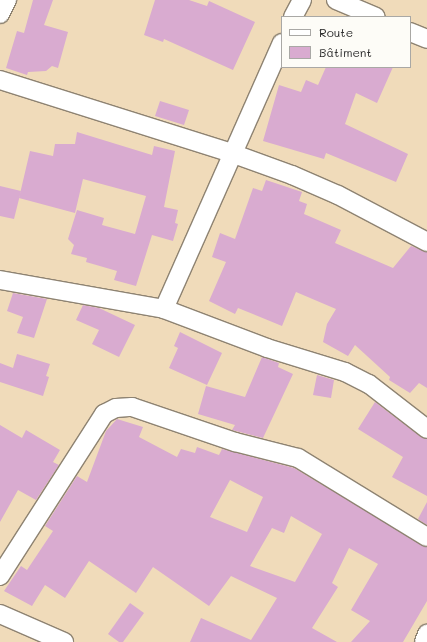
<!DOCTYPE html>
<meta charset="utf-8">
<style>
body{margin:0}
#map{position:relative;width:427px;height:642px;overflow:hidden;background:#f0dbba;font-family:Mali,sans-serif}
div>[style]{position:absolute}
[style*='--x']{left:calc(var(--x)*1px);top:calc(var(--y)*1px);width:calc(var(--w)*1px);rotate:calc(var(--a)*1deg)}
.building>*{inset:0;background:#d9abd0}
.roads{filter:drop-shadow(1px 0 #8e8372) drop-shadow(-1px 0 #8e8372) drop-shadow(0 1px #8e8372) drop-shadow(0 -1px #8e8372)}
.minor>*{height:18px;margin:-9px;padding:0 9px;transform-origin:9px;border-radius:9px;background:#fff}
span{translate:-50% -50%;white-space:nowrap;text-align:center;line-height:1.15;-webkit-text-stroke:3px #fdfcf7;paint-order:stroke}
.legend{position:absolute;left:281px;top:16px;width:130px;height:52px;box-sizing:border-box;background:#fdfcf7;border:1px solid #a9a8a5;margin:0;padding:5px 7px;list-style:none;font-size:12px;color:#2b2b2b}
.legend li{display:flex;align-items:center;gap:8px;height:20px}
.legend b{width:20px;border:1px solid #a9a8a5}
</style>
<div id="map">
<div class="building">
<i style="clip-path:polygon(33px 0,53px 0,44px 25px,68px 32px,58px 68px,52px 66px,46px 71px,28px 72px,27px 75px,6px 68px,17px 31px,24px 33px)"></i>
<i style="clip-path:polygon(155px 0,189px 0,207px 6px,209px 1px,255px 22px,233px 70px,164px 39px,163px 42px,144px 35px)"></i>
<i style="clip-path:polygon(326px 67px,393px 67px,377px 103px,356px 93px,345px 124px,408px 154px,396px 182px,326px 153px,324px 159px,263px 141px,279px 85px,301px 92px,306px 80px,318px 85px)"></i>
<i style="clip-path:polygon(160px 101px,189px 110px,184px 125px,155px 116px)"></i>
<i style="clip-path:polygon(77px 132px,152px 155px,154px 146px,175px 151px,164px 207px,178px 210px,175px 223px,178px 224px,173px 241px,152px 235px,136px 286px,114px 280px,117px 271px,86px 262px,87px 258px,71px 254px,74px 245px,68px 239px,77px 210px,104px 218px,102px 225px,135px 234px,146px 196px,83px 179px,75px 213px,19px 198px,30px 151px,53px 156px,55px 144px,75px 144px)"></i>
<i style="clip-path:polygon(266px 180px,302px 192px,299px 201px,307px 204px,304px 214px,341px 230px,335px 243px,393px 268px,411px 246px,427px 252px,427px 388px,419px 383px,410px 393px,389px 380px,390px 377px,355px 345px,348px 356px,323px 342px,327px 324px,336px 309px,296px 292px,282px 326px,238px 308px,235px 314px,209px 301px,226px 262px,212px 257px,220px 233px,235px 239px,253px 188px,262px 191px)"></i>
<i style="clip-path:polygon(0 186px,21px 191px,14px 219px,0 216px)"></i>
<i style="clip-path:polygon(13px 293px,47px 299px,34px 338px,17px 333px,23px 317px,7px 311px)"></i>
<i style="clip-path:polygon(83px 305px,99px 308px,135px 325px,119px 357px,92px 344px,99px 330px,76px 320px)"></i>
<i style="clip-path:polygon(180px 332px,222px 353px,207px 385px,169px 368px,178px 348px,174px 346px)"></i>
<i style="clip-path:polygon(17px 354px,50px 364px,46px 376px,49px 377px,43px 396px,0 382px,0 363px,13px 368px)"></i>
<i style="clip-path:polygon(262px 357px,279px 363px,278px 367px,293px 374px,263px 438px,232px 430px,235px 425px,198px 414px,206px 386px,245px 397px)"></i>
<i style="clip-path:polygon(317px 375px,334px 380px,331px 398px,313px 395px)"></i>
<i style="clip-path:polygon(375px 402px,421px 437px,427px 439px,427px 496px,392px 477px,403px 457px,358px 429px)"></i>
<i style="clip-path:polygon(evenodd,117px 419px,143px 427px,139px 437px,177px 457px,181px 449px,195px 453px,197px 447px,219px 455px,222px 449px,294px 468px,427px 547px,427px 601px,403px 642px,351px 642px,370px 621px,351px 610px,378px 564px,349px 548px,332px 583px,338px 587px,312px 628px,337px 642px,190px 642px,201px 618px,251px 640px,277px 598px,231px 576px,209px 606px,153px 567px,136px 593px,89px 561px,65px 598px,45px 585px,32px 606px,4px 591px,21px 566px,27px 570px,53px 531px,45px 526px,77px 476px,87px 482px,106px 431px,117px 419px,230px 480px,263px 497px,247px 532px,210px 517px,230px 480px,117px 419px,291px 516px,322px 534px,295px 582px,250px 566px,272px 528px,284px 533px,291px 516px)"></i>
<i style="clip-path:polygon(0 425px,22px 438px,26px 430px,60px 450px,53px 462px,59px 465px,36px 500px,18px 490px,0 522px)"></i>
<i style="clip-path:polygon(427px 502px,427px 525px,418px 519px)"></i>
<i style="clip-path:polygon(130px 603px,144px 613px,123px 642px,119px 642px,108px 634px)"></i>
</div>
<div class="roads">
<div class="minor">
<i style="--x:336;--y:0;--w:43;--a:23"></i>
<i style="--x:0;--y:14;--w:16;--a:-63"></i>
<i style="--x:293;--y:17;--w:19;--a:-62"></i>
<i style="--x:410;--y:32;--w:18;--a:22"></i>
<i style="--x:0;--y:80;--w:245;--a:17.5"></i>
<i style="--x:234;--y:154;--w:62;--a:19.9"></i>
<i style="--x:292;--y:175;--w:50;--a:23.5"></i>
<i style="--x:338;--y:195;--w:101;--a:27.8"></i>
<i style="--x:0;--y:280;--w:167;--a:10"></i>
<i style="--x:164;--y:309;--w:110;--a:20.7"></i>
<i style="--x:267;--y:348;--w:82;--a:17.1"></i>
<i style="--x:345;--y:372;--w:27;--a:27"></i>
<i style="--x:369;--y:384;--w:73;--a:37.8"></i>
<i style="--x:164;--y:309;--w:291;--a:-66.1"></i>
<i style="--x:0;--y:576;--w:193;--a:-57.3"></i>
<i style="--x:104;--y:414;--w:13;--a:-27"></i>
<i style="--x:116;--y:408;--w:16;--a:-4"></i>
<i style="--x:132;--y:407;--w:109;--a:18.8"></i>
<i style="--x:235;--y:442;--w:65;--a:14.3"></i>
<i style="--x:298;--y:458;--w:151;--a:31.5"></i>
<i style="--x:0;--y:614;--w:70;--a:23.6"></i>
<i style="--x:424;--y:642;--w:9;--a:-69"></i>
</div>
</div>
<ul class="legend">
<li><b style="height:5px;background:#fff"></b>Route</li>
<li><b style="height:11px;background:#d9abd0"></b>Bâtiment</li>
</ul>
</div>
